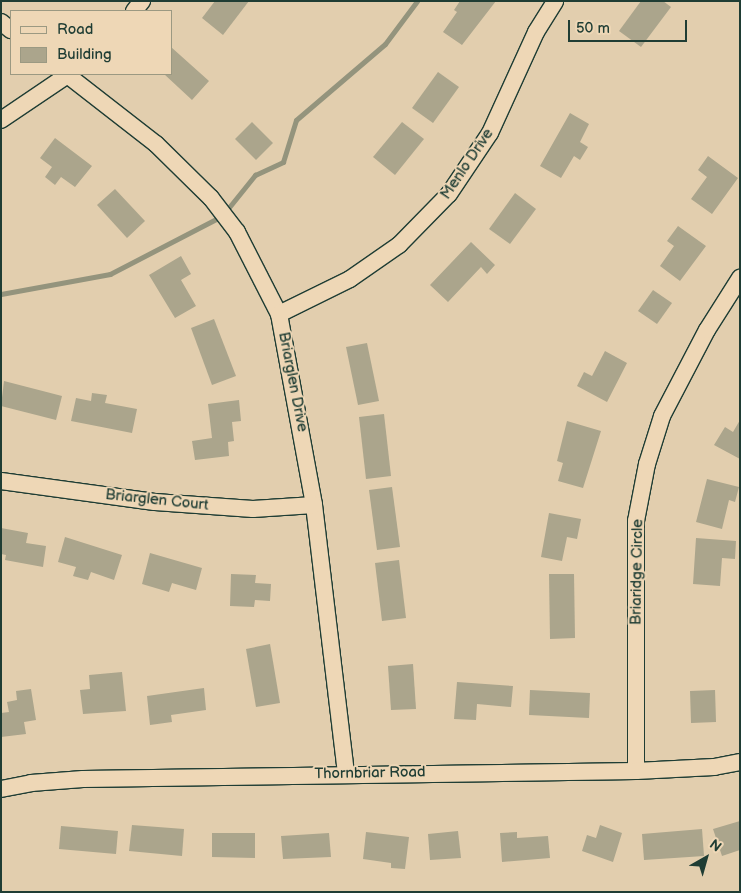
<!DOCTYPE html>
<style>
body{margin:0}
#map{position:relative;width:741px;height:893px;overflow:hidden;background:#e2ceae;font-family:"Balsamiq Sans",sans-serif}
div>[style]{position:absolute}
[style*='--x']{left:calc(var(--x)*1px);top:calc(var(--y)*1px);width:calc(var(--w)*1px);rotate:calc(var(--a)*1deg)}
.stream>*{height:5px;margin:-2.5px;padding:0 2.5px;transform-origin:2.5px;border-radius:2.5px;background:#94947d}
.building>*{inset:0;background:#aba58c}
.roads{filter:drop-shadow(1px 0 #1f3d34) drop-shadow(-1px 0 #1f3d34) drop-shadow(0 1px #1f3d34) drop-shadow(0 -1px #1f3d34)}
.minor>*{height:16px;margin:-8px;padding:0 8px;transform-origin:8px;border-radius:8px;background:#eed7b6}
span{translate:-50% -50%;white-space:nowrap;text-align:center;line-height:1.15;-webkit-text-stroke:4px #eed7b6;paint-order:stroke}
.street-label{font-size:15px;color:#1f3d34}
.frame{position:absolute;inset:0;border:2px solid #1f3d34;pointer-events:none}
.legend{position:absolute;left:10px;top:10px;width:162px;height:65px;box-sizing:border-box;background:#eed7b6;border:1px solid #9b9982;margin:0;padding:6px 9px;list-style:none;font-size:15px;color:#1f3d34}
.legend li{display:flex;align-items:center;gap:10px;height:25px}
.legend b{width:25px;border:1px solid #9b9982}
.north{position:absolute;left:681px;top:833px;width:50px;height:50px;-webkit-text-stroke:4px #eed7b6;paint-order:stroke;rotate:38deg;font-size:14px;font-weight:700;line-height:20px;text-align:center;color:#1f3d34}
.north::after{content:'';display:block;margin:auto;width:18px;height:22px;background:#1f3d34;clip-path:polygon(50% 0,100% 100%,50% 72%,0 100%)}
.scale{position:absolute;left:568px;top:20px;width:119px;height:22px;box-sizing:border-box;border:2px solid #1f3d34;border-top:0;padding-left:6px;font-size:15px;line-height:18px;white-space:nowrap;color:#1f3d34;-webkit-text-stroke:4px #eed7b6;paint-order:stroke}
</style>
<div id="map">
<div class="stream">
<i style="--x:1;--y:294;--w:111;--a:-10.4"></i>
<i style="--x:110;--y:274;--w:126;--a:-27.4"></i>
<i style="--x:222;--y:216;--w:53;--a:-51.2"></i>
<i style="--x:255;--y:175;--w:31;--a:-25"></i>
<i style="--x:283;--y:162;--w:44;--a:-72.8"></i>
<i style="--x:296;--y:120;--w:117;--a:-40.5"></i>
<i style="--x:385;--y:44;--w:54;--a:-53.3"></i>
</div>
<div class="building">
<i style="clip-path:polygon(215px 1px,249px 1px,223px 35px,202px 18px)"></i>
<i style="clip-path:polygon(460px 1px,496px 1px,462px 45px,443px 32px,457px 12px,454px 10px)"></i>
<i style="clip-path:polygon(641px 1px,663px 1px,671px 7px,641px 47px,619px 31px)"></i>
<i style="clip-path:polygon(171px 47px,209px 81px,192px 100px,164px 74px,171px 74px)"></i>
<i style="clip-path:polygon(438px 72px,459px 87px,433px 123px,412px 108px)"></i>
<i style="clip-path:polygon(570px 113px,589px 124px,580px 142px,588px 147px,580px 160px,574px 156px,561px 178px,540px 166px)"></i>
<i style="clip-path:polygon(252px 122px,273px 143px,256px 160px,235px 139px)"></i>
<i style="clip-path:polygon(402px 122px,424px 139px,395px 175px,373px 157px)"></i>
<i style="clip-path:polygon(55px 138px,92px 166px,75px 187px,61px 177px,55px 185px,45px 177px,52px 167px,40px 158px)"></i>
<i style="clip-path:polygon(708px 156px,738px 178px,712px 214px,691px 199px,707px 177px,698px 170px)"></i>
<i style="clip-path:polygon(115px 189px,145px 221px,127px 238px,97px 205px)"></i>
<i style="clip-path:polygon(515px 193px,536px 209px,510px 244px,489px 229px)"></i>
<i style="clip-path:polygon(678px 226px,706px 246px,680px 281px,660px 266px,674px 246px,667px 241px)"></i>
<i style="clip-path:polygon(471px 242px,495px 265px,487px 274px,481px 267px,448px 302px,430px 285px)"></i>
<i style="clip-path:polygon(181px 256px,191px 274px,181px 280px,196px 306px,175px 318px,149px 275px)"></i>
<i style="clip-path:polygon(653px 290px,672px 303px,657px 324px,638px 311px)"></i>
<i style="clip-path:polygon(214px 319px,236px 376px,212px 385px,191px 328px)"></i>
<i style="clip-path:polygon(367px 343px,379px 401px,358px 405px,346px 347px)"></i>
<i style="clip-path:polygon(605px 351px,627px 363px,607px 402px,577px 386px,584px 372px,592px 376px)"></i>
<i style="clip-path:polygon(4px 381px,62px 396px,56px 420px,1px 406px)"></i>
<i style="clip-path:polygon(92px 393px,107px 395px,105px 403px,137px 409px,132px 433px,71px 421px,76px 398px,91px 401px)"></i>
<i style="clip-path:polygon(239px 400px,241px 421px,232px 422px,234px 441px,228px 442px,229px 456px,195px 460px,192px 441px,212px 438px,208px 404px)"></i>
<i style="clip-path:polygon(384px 414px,391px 476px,366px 479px,359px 417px)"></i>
<i style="clip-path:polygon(740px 420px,740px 459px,714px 445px,725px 427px,733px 432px)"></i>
<i style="clip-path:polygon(567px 421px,601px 431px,583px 488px,558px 481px,563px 463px,557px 461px)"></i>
<i style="clip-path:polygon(707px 479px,739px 487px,735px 502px,729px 500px,722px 529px,696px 522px)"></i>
<i style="clip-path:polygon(392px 487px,400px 547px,377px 550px,369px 490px)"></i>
<i style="clip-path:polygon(549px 513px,581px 519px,577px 539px,567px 537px,562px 561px,541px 557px)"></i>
<i style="clip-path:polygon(1px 528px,28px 533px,26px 543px,46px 546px,43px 567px,5px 560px,6px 555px,1px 554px)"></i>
<i style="clip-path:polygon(65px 537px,122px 555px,114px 580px,91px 572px,88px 580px,73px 576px,76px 567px,58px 562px)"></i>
<i style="clip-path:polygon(696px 538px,736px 541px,735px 559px,722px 558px,720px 586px,693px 584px)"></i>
<i style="clip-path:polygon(150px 553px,202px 568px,196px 590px,172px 583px,169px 592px,142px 584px)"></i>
<i style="clip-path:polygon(399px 560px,406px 618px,382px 621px,375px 563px)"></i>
<i style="clip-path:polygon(231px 574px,256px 575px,255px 583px,271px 584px,270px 601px,255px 600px,254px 607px,230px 606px)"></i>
<i style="clip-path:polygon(549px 574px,574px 574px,575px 638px,550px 639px)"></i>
<i style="clip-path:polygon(270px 644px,280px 703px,256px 707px,246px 649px)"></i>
<i style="clip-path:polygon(413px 664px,416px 709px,391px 710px,388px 666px)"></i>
<i style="clip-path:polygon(122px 672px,126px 711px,83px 714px,80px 690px,90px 689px,89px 675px)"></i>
<i style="clip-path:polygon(457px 682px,513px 686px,511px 707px,477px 704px,476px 720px,454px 719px)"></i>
<i style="clip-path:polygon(204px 688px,206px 710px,171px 715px,172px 722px,150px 725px,147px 696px)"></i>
<i style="clip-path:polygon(31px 689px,36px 720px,24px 722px,26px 734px,1px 737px,1px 713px,9px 712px,7px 702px,17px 700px,16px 691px)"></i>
<i style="clip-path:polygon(530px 690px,590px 693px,589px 718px,529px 715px)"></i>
<i style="clip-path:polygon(715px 690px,716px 722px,691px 723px,690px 691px)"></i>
<i style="clip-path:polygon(740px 821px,740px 850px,722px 856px,713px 829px)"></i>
<i style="clip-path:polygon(132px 825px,184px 829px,182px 856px,129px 851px)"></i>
<i style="clip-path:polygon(600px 825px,622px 833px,613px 862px,582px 851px,587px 835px,596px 838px)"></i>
<i style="clip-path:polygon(61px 826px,118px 831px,116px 854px,59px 849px)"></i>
<i style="clip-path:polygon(702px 829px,704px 856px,644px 860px,642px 834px)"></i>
<i style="clip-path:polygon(458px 831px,461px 858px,430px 860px,428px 834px)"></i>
<i style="clip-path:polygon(366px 832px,409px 837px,405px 869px,391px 868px,391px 863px,363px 859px)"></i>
<i style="clip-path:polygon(517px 832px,517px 838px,548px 836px,550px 858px,502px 862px,500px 833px)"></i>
<i style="clip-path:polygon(212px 833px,255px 833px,255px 858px,212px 857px)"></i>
<i style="clip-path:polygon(329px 833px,331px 857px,283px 859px,281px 836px)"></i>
</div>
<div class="roads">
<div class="minor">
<i style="--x:134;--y:11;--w:13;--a:-51"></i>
<i style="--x:1;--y:22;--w:13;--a:39"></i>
<i style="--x:66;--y:74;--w:114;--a:37.9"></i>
<i style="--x:156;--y:144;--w:77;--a:44.5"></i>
<i style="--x:211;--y:198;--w:43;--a:52.6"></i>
<i style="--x:237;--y:232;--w:92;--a:62.9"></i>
<i style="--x:279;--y:314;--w:194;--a:79.6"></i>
<i style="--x:314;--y:505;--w:270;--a:83.2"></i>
<i style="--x:1;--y:120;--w:82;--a:-34.1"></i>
<i style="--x:279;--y:314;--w:79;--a:-26.2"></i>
<i style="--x:350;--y:279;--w:60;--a:-34.8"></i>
<i style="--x:399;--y:245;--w:71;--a:-45.6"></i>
<i style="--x:449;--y:194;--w:73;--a:-56.1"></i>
<i style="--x:490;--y:133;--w:111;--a:-65.5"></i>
<i style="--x:536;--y:32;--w:36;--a:-58"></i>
<i style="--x:1;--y:481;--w:155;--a:7.8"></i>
<i style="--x:155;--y:502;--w:98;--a:4.1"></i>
<i style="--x:253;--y:509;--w:61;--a:-3.8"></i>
<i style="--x:636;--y:771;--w:250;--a:-90"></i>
<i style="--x:636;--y:521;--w:58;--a:-79.1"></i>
<i style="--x:647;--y:464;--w:50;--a:-72.6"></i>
<i style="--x:662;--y:416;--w:97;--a:-62.4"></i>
<i style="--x:707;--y:330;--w:62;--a:-57.6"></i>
<i style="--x:1;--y:789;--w:31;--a:-11"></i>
<i style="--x:31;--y:783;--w:52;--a:-4.4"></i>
<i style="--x:83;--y:779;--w:553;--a:-0.83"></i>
<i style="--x:636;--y:771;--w:78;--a:-2.9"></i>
<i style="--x:714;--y:767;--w:26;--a:-11"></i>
</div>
</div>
<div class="street-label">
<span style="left:467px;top:164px;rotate:-56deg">Menlo Drive</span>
<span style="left:293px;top:382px;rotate:79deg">Briarglen Drive</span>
<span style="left:157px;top:500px;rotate:6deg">Briarglen Court</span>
<span style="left:637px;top:572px;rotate:-89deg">Briaridge Circle</span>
<span style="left:370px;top:773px;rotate:-1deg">Thornbriar Road</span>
</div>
<div class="frame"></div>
<ul class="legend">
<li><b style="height:6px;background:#eed7b6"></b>Road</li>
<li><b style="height:14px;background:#aba58c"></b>Building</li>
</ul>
<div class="north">N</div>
<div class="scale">50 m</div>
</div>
